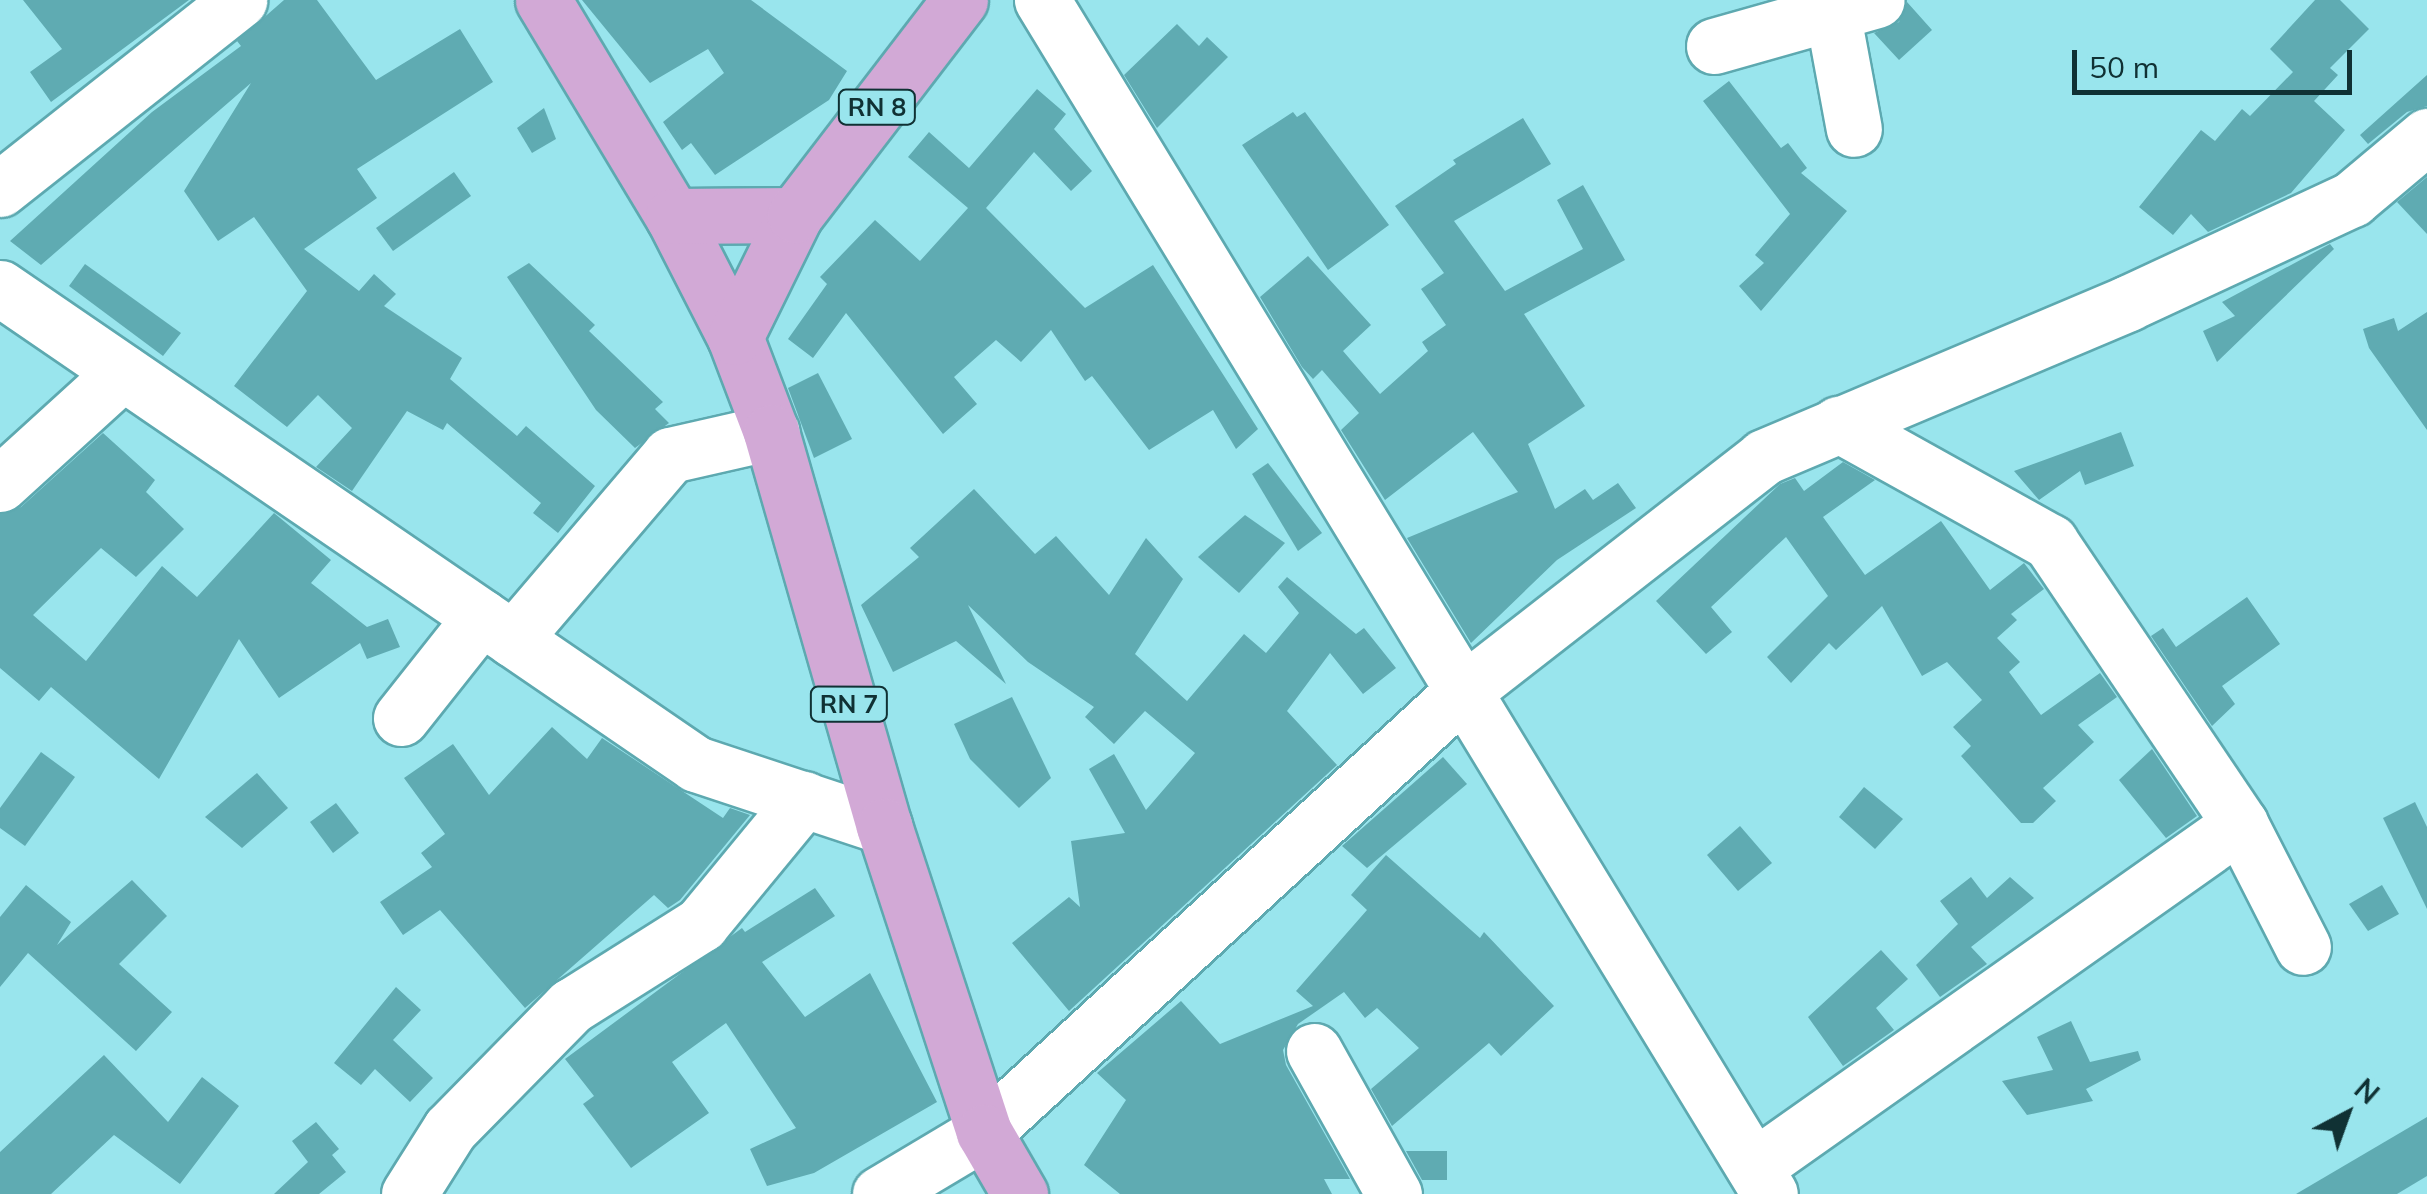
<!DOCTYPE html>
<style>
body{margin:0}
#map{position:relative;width:2427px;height:1194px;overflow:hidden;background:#99e5ed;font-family:Mulish,sans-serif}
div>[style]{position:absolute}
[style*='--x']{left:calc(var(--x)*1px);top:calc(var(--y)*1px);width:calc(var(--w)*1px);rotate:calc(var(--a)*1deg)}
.building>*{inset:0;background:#5fabb2}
.roads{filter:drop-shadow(2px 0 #5da9b0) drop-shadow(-2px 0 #5da9b0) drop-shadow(0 2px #5da9b0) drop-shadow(0 -2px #5da9b0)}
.minor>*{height:55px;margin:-27.5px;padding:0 27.5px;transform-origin:27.5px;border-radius:27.5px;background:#fff}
.major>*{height:55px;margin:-27.5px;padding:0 27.5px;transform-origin:27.5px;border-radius:27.5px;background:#d2a9d6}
span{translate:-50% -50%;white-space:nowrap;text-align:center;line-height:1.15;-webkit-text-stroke:10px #99e5ed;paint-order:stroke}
.shield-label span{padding:2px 8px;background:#99e5ed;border:2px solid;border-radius:8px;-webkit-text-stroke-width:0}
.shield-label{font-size:25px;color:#103134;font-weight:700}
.north{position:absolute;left:2297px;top:1064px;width:100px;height:100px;-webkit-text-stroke:8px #99e5ed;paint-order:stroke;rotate:41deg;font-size:28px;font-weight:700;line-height:40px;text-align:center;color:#103134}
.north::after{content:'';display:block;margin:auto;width:35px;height:45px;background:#103134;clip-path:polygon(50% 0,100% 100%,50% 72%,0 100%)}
.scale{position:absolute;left:2072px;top:50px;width:280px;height:45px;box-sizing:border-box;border:5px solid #103134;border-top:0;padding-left:12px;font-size:30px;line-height:35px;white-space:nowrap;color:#103134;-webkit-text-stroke:8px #99e5ed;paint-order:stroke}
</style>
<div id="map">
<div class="building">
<i style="clip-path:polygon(23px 0,189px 0,51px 102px,30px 72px,62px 49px)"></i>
<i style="clip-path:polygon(284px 0,317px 0,376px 80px,460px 29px,493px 82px,357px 169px,377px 198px,304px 249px,359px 291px,374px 274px,396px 294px,384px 306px,462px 358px,450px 379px,517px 436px,526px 426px,595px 486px,558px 533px,533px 513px,541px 503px,447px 423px,443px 430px,407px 411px,352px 491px,316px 467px,352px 428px,318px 395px,287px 427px,234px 386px,307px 291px,254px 217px,218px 241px,184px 191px,251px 83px,41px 265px,10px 241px,152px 112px,241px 46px,237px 41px)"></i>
<i style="clip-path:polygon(582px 0,751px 0,847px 71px,829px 100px,715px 175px,691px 143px,682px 150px,663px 122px,724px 73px,708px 49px,650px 83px)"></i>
<i style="clip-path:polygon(2315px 0,2340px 0,2369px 29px,2330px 68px,2338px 75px,2314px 101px,2345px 130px,2291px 193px,2208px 232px,2191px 214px,2173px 235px,2139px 207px,2201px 130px,2215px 141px,2242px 109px,2250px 116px,2293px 72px,2270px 49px)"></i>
<i style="clip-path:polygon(1907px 2px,1932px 30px,1899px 60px,1874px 33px,1899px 22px)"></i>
<i style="clip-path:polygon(1177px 24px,1199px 46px,1207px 37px,1228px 57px,1157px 128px,1124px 75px)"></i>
<i style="clip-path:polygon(2427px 75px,2427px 106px,2407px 112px,2368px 144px,2360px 135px)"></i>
<i style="clip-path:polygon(1729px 81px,1781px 148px,1788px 143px,1807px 168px,1801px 173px,1847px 211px,1761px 311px,1739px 286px,1764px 263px,1755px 255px,1790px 214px,1703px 101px)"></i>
<i style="clip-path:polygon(1037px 89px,1066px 114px,1054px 129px,1092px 171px,1071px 191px,1034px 152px,986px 208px,1085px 308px,1153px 265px,1258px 429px,1236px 449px,1213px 410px,1149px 450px,1092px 376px,1085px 381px,1051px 330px,1021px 362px,996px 340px,954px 377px,977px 404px,943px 434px,846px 313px,813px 358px,788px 339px,827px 284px,820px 277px,875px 220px,920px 261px,968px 208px,908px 157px,929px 132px,969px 168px)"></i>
<i style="clip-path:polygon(544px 108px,556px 139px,532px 153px,517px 128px)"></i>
<i style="clip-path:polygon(1293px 112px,1297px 117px,1305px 112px,1389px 225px,1328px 270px,1242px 145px)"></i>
<i style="clip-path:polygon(1523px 118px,1551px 164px,1454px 221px,1505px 291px,1583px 249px,1557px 200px,1583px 185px,1625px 260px,1524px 314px,1585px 406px,1528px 444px,1555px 509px,1585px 489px,1593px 500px,1618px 483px,1636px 508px,1557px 560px,1471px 643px,1407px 538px,1518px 492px,1473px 432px,1385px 500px,1341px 430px,1359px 413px,1322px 370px,1313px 379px,1302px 367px,1260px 297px,1308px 256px,1371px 325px,1343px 351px,1380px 394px,1428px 351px,1422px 342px,1446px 325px,1421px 289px,1444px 273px,1395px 206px,1456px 164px,1453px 160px)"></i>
<i style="clip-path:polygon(454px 172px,471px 196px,393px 251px,376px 228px)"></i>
<i style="clip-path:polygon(2427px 177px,2427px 234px,2397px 202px)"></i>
<i style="clip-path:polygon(2330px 244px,2334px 249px,2217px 362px,2203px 331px,2235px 316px,2222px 302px)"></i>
<i style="clip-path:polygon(529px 263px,595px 325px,589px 331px,663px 402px,655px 409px,669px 423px,635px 448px,596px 410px,507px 277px)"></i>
<i style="clip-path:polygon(85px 264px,181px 333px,163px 356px,69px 286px)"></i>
<i style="clip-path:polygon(2427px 312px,2427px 430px,2369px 348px,2363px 329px,2394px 318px,2398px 331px)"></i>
<i style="clip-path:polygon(818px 373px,852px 439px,814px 458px,788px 388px)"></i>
<i style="clip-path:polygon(2121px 432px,2134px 466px,2085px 485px,2080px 471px,2039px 500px,2014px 471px)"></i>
<i style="clip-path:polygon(103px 433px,155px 480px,146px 492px,184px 529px,136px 577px,101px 548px,33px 615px,86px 661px,162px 566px,197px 597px,274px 513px,331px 560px,311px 583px,367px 627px,388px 619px,400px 647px,367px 659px,360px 643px,279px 698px,239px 639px,159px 779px,51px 687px,39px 701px,0 668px,0 514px,21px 507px)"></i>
<i style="clip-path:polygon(1843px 462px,1875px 480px,1823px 517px,1865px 575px,1941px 521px,1990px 590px,2024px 563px,2044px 589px,2011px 614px,2017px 620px,1997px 638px,2020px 662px,2009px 672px,2041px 715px,2100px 673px,2117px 697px,2078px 725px,2094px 742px,2043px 788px,2056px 801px,2033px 823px,2021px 823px,1961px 756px,1971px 746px,1953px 727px,1982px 700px,1947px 662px,1922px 676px,1882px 606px,1836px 650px,1829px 643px,1791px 683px,1767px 657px,1828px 596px,1786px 537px,1711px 607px,1732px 632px,1706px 654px,1656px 601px,1780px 484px,1795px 478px,1804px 491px)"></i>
<i style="clip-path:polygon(1268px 463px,1322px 533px,1298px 551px,1252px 474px)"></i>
<i style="clip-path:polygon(974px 489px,1035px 554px,1056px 536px,1109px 595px,1146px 538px,1183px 579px,1135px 654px,1187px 701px,1244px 634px,1266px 653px,1299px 613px,1278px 587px,1287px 577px,1356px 634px,1364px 628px,1396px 668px,1363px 694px,1330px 653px,1287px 711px,1337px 765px,1069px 1011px,1012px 943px,1069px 897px,1080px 907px,1071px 841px,1125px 833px,1089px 769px,1114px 754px,1146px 810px,1195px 753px,1145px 711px,1114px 744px,1085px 717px,1094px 707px,1028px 662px,968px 605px,1006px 684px,956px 641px,893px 672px,861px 605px,919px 557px,910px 548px)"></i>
<i style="clip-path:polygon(1245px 515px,1285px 543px,1239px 593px,1198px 557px)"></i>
<i style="clip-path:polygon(2247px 597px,2280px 644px,2222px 686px,2235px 704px,2212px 726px,2151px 636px,2163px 628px,2176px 647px)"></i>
<i style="clip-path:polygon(1012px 697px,1051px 778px,1019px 808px,970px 759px,954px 724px)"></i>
<i style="clip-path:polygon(552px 727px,587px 759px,602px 738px,723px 818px,730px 808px,750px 815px,680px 900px,668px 908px,654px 895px,525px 1008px,440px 910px,403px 935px,380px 902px,432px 867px,421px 853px,445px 834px,404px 778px,453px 744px,489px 795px)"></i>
<i style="clip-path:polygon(2152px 749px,2197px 816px,2166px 838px,2119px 780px)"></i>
<i style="clip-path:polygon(41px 752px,75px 777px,25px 846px,0 828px,0 808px)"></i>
<i style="clip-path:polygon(1443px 757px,1467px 784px,1367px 868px,1342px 846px)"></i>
<i style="clip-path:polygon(257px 773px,288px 808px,242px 848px,205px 817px)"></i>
<i style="clip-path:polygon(1864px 787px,1903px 819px,1875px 849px,1839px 817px)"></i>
<i style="clip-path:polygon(2415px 802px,2427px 827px,2427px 909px,2383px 818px)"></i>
<i style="clip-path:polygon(336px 803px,359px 833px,333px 853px,310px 822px)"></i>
<i style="clip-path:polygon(1740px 826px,1772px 863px,1738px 891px,1707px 855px)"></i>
<i style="clip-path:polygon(1386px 855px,1480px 938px,1484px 932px,1554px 1006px,1501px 1056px,1489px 1043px,1392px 1126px,1371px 1089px,1419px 1048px,1377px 1008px,1365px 1018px,1344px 992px,1298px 1024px,1283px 1050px,1286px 1065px,1350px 1179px,1324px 1179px,1332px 1194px,1120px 1194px,1084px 1165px,1126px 1100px,1097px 1073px,1181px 1001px,1220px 1044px,1313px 1006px,1296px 991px,1367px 910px,1351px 895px)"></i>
<i style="clip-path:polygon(1971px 877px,1987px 898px,2010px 877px,2034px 898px,1971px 947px,1987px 964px,1940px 997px,1916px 965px,1958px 924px,1940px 901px)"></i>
<i style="clip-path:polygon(132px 880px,167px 916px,119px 964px,172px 1012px,136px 1051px,28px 953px,0 987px,0 917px,26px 885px,71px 922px,57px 945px)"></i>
<i style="clip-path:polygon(2382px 885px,2399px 914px,2368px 931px,2349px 904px)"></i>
<i style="clip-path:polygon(815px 888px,835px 916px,762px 962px,805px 1017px,870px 973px,937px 1102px,814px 1173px,767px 1186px,750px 1149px,796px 1128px,726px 1023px,672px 1062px,709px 1113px,631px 1168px,583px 1104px,594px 1096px,565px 1059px,742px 928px,745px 932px)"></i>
<i style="clip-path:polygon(1881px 950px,1908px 979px,1876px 1008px,1894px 1030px,1843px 1066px,1808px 1017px)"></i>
<i style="clip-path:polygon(396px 987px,421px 1010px,393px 1040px,433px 1078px,410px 1102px,375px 1069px,361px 1085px,334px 1063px)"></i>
<i style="clip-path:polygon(2071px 1021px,2090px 1062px,2138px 1051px,2141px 1060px,2086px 1089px,2093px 1101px,2027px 1115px,2002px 1081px,2053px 1070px,2037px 1037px)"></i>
<i style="clip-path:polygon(104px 1055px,168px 1122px,202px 1077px,239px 1106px,180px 1184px,114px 1135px,51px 1194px,0 1194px,0 1152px)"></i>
<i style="clip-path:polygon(2427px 1117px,2427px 1176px,2397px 1194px,2296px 1194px)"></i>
<i style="clip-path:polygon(316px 1122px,339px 1149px,332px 1155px,346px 1172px,319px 1194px,274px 1194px,308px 1162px,292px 1141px)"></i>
<i style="clip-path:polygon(1406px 1151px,1447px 1151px,1447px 1180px,1422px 1180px)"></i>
</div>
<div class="roads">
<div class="minor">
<i style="--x:1042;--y:0;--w:1398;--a:58.63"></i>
<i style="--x:1830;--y:0;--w:131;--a:79.5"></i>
<i style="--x:1714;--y:46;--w:169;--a:-15.8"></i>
<i style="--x:0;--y:189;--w:305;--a:-38.3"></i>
<i style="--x:0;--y:288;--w:843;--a:34.37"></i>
<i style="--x:696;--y:764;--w:198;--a:18.3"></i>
<i style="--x:1838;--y:424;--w:243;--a:29.1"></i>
<i style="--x:2050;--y:542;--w:340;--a:56"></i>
<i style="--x:2240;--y:824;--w:138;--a:62.9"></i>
<i style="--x:0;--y:484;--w:166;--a:-42.3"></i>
<i style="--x:513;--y:639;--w:242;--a:-49.5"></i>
<i style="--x:670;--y:455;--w:104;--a:-12.8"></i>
<i style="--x:401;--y:718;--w:129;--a:-51.6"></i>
<i style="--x:1314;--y:1051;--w:164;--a:60.8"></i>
<i style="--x:1754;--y:1167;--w:595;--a:-35.21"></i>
<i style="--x:409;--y:1194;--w:77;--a:-57.8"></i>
<i style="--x:450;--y:1129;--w:173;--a:-45.5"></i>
<i style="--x:571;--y:1006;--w:154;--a:-32.2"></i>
<i style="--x:701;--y:924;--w:162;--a:-50.5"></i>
<i style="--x:880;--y:1194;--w:121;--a:-30.8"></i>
<i style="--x:984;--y:1132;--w:647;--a:-42.62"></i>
<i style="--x:1460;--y:694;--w:385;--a:-37.9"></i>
<i style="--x:1764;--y:457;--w:395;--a:-22.9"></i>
<i style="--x:2128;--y:303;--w:247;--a:-24.9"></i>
<i style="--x:2352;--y:199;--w:98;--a:-40"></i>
</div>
<div class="major">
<i style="--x:543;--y:0;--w:252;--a:59"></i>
<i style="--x:673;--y:216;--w:136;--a:62.9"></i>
<i style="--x:735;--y:337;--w:102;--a:69.2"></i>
<i style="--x:771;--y:432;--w:410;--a:74"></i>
<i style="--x:884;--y:826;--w:322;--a:71.9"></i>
<i style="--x:984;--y:1132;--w:72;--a:59.9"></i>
<i style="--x:673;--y:216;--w:122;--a:-0.5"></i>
<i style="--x:735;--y:337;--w:136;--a:-63.8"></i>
<i style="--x:795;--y:215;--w:271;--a:-52.5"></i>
</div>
</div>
<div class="shield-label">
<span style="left:877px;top:107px">RN 8</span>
<span style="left:849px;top:704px">RN 7</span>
</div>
<div class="north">N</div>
<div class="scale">50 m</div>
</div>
